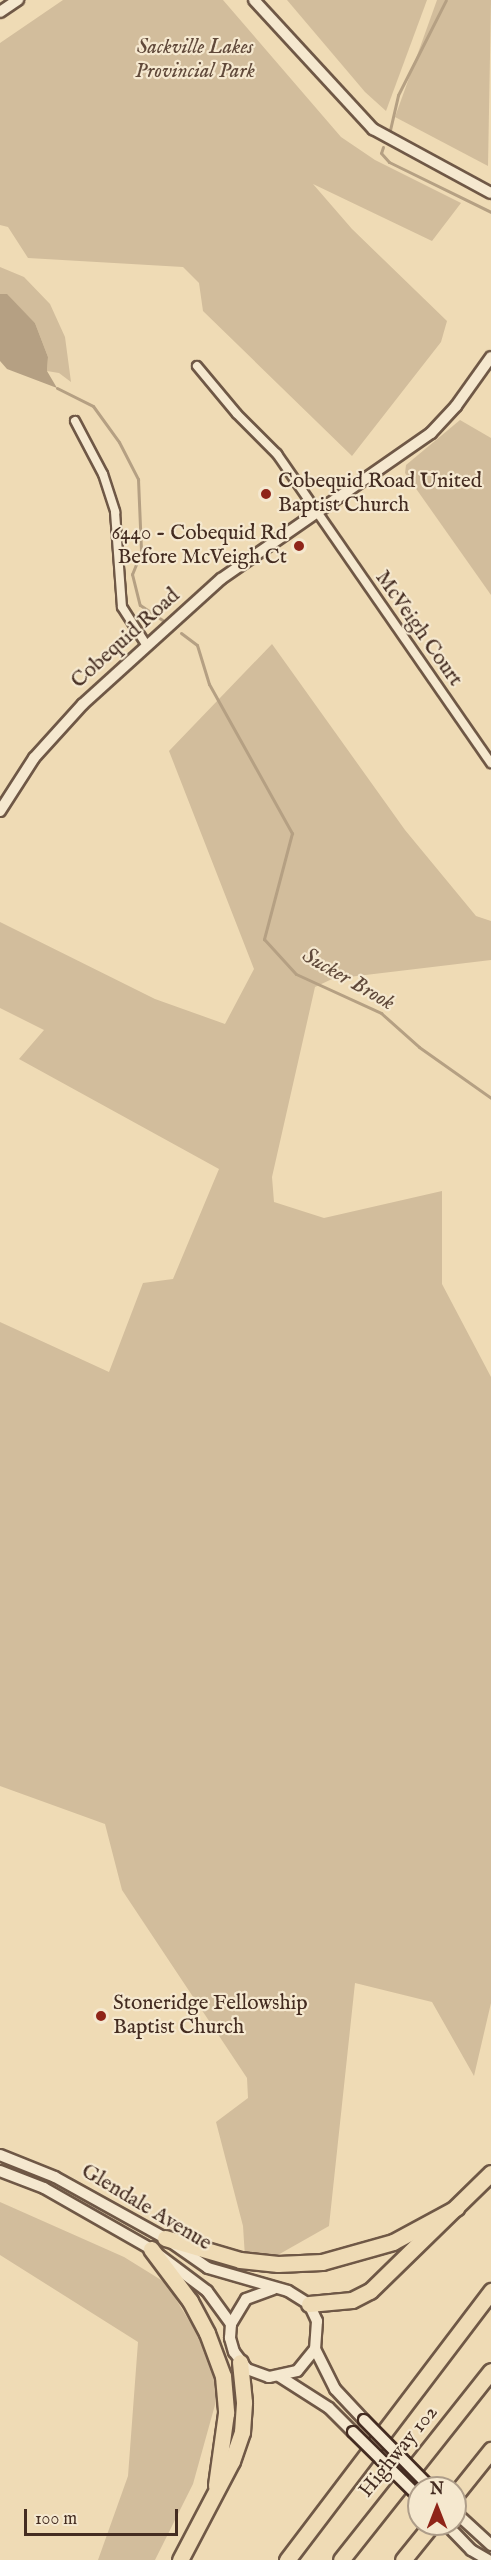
<!DOCTYPE html>
<style>
body{margin:0}
#map{position:relative;width:491px;height:2560px;overflow:hidden;background:#efdbb5;font-family:"IM FELL English",serif}
div>[style]{position:absolute}
[style*='--x']{left:calc(var(--x)*1px);top:calc(var(--y)*1px);width:calc(var(--w)*1px);rotate:calc(var(--a)*1deg)}
.green>*{inset:0;background:#d2bd9c}
.water>*{inset:0;background:#b5a083}
.stream>*{height:3px;margin:-1.5px;padding:0 1.5px;transform-origin:1.5px;border-radius:1.5px;background:#b5a083}
.roads{filter:drop-shadow(2px 0 #6f5846) drop-shadow(-2px 0 #6f5846) drop-shadow(0 2px #6f5846) drop-shadow(0 -2px #6f5846)}
.minor>*{height:8px;margin:-4px;padding:0 4px;transform-origin:4px;border-radius:4px;background:#f5e8cf}
.tertiary>*{height:10px;margin:-5px;padding:0 5px;transform-origin:5px;border-radius:5px;background:#f5e8cf}
.secondary>*{height:10px;margin:-5px;padding:0 5px;transform-origin:5px;border-radius:5px;background:#f5e8cf}
.motorway>*{height:15px;margin:-7.5px;padding:0 7.5px;transform-origin:7.5px;border-radius:7.5px;background:#efdbb5}
.bridges{filter:drop-shadow(2px 0 #442c21) drop-shadow(-2px 0 #442c21) drop-shadow(0 2px #442c21) drop-shadow(0 -2px #442c21)}
.secondary-bridge>*{height:10px;margin:-5px;padding:0 5px;transform-origin:5px;border-radius:5px;background:#f5e8cf}
.dots>*{width:16px;height:16px;translate:-50% -50%;box-sizing:border-box;border:3px solid #f5e8cf;border-radius:50%}
span{translate:-50% -50%;white-space:nowrap;text-align:center;line-height:1.15;-webkit-text-stroke:4.5px #f5e8cf;paint-order:stroke}
.park-label{font-size:21px;color:#60493a;font-style:italic}
.poi-label{font-size:21px;color:#442c21}
.left{translate:0 -50%;text-align:left}
.right{translate:-100% -50%;text-align:right}
.street-label{font-size:21px;color:#442c21}
.water-label{font-size:22px;color:#60493a;font-style:italic}
.north{position:absolute;left:407px;top:2476px;width:60px;height:60px;box-sizing:border-box;background:#f5e8cf;border:2px solid #ae9d89;border-radius:50%;rotate:0deg;font-size:16px;font-weight:700;line-height:24px;text-align:center;color:#442c21}
.north::after{content:'';display:block;margin:auto;width:21px;height:27px;background:#8f2418;clip-path:polygon(50% 0,100% 100%,50% 72%,0 100%)}
.scale{position:absolute;left:24px;top:2509px;width:154px;height:27px;box-sizing:border-box;border:3px solid #442c21;border-top:0;padding-left:8px;font-size:18px;line-height:21px;white-space:nowrap;color:#442c21;-webkit-text-stroke:4px #f5e8cf;paint-order:stroke}
</style>
<div id="map">
<div class="green">
<i style="clip-path:polygon(63px 0,223px 0,341px 137px,375px 160px,461px 203px,432px 241px,313px 184px,352px 229px,447px 321px,441px 342px,352px 456px,203px 311px,199px 283px,183px 267px,28px 258px,8px 227px,0 225px,0 43px)"></i>
<i style="clip-path:polygon(287px 0,427px 0,386px 111px,365px 92px)"></i>
<i style="clip-path:polygon(437px 0,491px 0,488px 166px,395px 117px)"></i>
<i style="clip-path:polygon(0 267px,24px 277px,50px 304px,65px 337px,71px 382px,59px 373px,47px 371px,48px 357px,35px 323px,7px 295px,0 294px)"></i>
<i style="clip-path:polygon(460px 420px,491px 438px,491px 595px,405px 473px,406px 465px)"></i>
<i style="clip-path:polygon(272px 644px,405px 830px,476px 916px,491px 921px,491px 960px,332px 979px,315px 987px,272px 1177px,274px 1202px,324px 1218px,442px 1191px,442px 1284px,491px 1377px,491px 2003px,474px 2076px,432px 2002px,355px 1983px,329px 2226px,246px 2273px,243px 2226px,216px 2122px,248px 2098px,247px 2078px,122px 1890px,105px 1824px,0 1786px,0 1322px,109px 1372px,143px 1283px,173px 1279px,219px 1169px,19px 1059px,44px 1030px,0 1008px,0 922px,155px 999px,225px 1024px,254px 969px,169px 751px)"></i>
<i style="clip-path:polygon(0 2202px,124px 2257px,166px 2283px,223px 2376px,193px 2484px,155px 2560px,98px 2560px,128px 2476px,138px 2342px,0 2255px)"></i>
</div>
<div class="water">
<i style="clip-path:polygon(0 294px,7px 294px,35px 323px,48px 357px,47px 371px,57px 388px,7px 369px,0 361px)"></i>
</div>
<div class="stream">
<i style="--x:390;--y:130;--w:36;--a:-77"></i>
<i style="--x:398;--y:95;--w:106;--a:-63.2"></i>
<i style="--x:383;--y:147;--w:6;--a:108"></i>
<i style="--x:381;--y:153;--w:12;--a:48"></i>
<i style="--x:389;--y:162;--w:114;--a:26.1"></i>
<i style="--x:57;--y:388;--w:40;--a:26.6"></i>
<i style="--x:93;--y:406;--w:44;--a:54.2"></i>
<i style="--x:119;--y:442;--w:42;--a:62.8"></i>
<i style="--x:138;--y:479;--w:73;--a:87.6"></i>
<i style="--x:141;--y:552;--w:24;--a:112"></i>
<i style="--x:132;--y:574;--w:32;--a:76"></i>
<i style="--x:140;--y:605;--w:27;--a:34"></i>
<i style="--x:181;--y:633;--w:20;--a:37"></i>
<i style="--x:197;--y:645;--w:41;--a:72.9"></i>
<i style="--x:209;--y:684;--w:171;--a:60.9"></i>
<i style="--x:292;--y:833;--w:110;--a:104.8"></i>
<i style="--x:264;--y:939;--w:47;--a:47.6"></i>
<i style="--x:296;--y:974;--w:94;--a:24.6"></i>
<i style="--x:381;--y:1013;--w:51;--a:41.8"></i>
<i style="--x:419;--y:1047;--w:88;--a:35.3"></i>
</div>
<div class="roads">
<div class="minor">
<i style="--x:197;--y:366;--w:62;--a:50.2"></i>
<i style="--x:237;--y:414;--w:57;--a:45"></i>
<i style="--x:277;--y:454;--w:376;--a:55.3"></i>
<i style="--x:75;--y:421;--w:60;--a:62.2"></i>
<i style="--x:103;--y:474;--w:40;--a:72"></i>
<i style="--x:115;--y:512;--w:95;--a:85.8"></i>
<i style="--x:122;--y:607;--w:46;--a:57.3"></i>
</div>
<div class="tertiary">
<i style="--x:254;--y:0;--w:176;--a:47.3"></i>
<i style="--x:373;--y:129;--w:134;--a:28.5"></i>
<i style="--x:0;--y:12;--w:22;--a:-34"></i>
</div>
<div class="secondary">
<i style="--x:0;--y:811;--w:63;--a:-57.3"></i>
<i style="--x:34;--y:758;--w:73;--a:-47.8"></i>
<i style="--x:83;--y:704;--w:186;--a:-42.2"></i>
<i style="--x:221;--y:579;--w:256;--a:-34.8"></i>
<i style="--x:431;--y:433;--w:37;--a:-47"></i>
<i style="--x:456;--y:406;--w:60;--a:-54.5"></i>
<i style="--x:0;--y:2155;--w:59;--a:21.8"></i>
<i style="--x:55;--y:2177;--w:126;--a:29"></i>
<i style="--x:165;--y:2238;--w:52;--a:34.9"></i>
<i style="--x:208;--y:2268;--w:83;--a:16"></i>
<i style="--x:288;--y:2291;--w:25;--a:32"></i>
<i style="--x:309;--y:2304;--w:19;--a:65"></i>
<i style="--x:317;--y:2321;--w:28;--a:94"></i>
<i style="--x:315;--y:2349;--w:28;--a:129"></i>
<i style="--x:297;--y:2371;--w:29;--a:168"></i>
<i style="--x:269;--y:2377;--w:23;--a:-160"></i>
<i style="--x:247;--y:2369;--w:21;--a:-127"></i>
<i style="--x:234;--y:2352;--w:15;--a:-106"></i>
<i style="--x:230;--y:2338;--w:14;--a:-86"></i>
<i style="--x:231;--y:2324;--w:29;--a:-59"></i>
<i style="--x:246;--y:2299;--w:29;--a:-20"></i>
<i style="--x:0;--y:2171;--w:47;--a:21.1"></i>
<i style="--x:44;--y:2188;--w:123;--a:29.7"></i>
<i style="--x:151;--y:2249;--w:70;--a:36.9"></i>
<i style="--x:207;--y:2291;--w:41;--a:54"></i>
<i style="--x:315;--y:2349;--w:45;--a:63.4"></i>
<i style="--x:335;--y:2389;--w:42;--a:46.9"></i>
<i style="--x:279;--y:2376;--w:59;--a:32.6"></i>
<i style="--x:329;--y:2408;--w:34;--a:45"></i>
<i style="--x:455;--y:2512;--w:49;--a:42.5"></i>
<i style="--x:446;--y:2524;--w:36;--a:46"></i>
<i style="--x:471;--y:2550;--w:20;--a:30"></i>
</div>
<div class="motorway">
<i style="--x:165;--y:2238;--w:78;--a:16.3"></i>
<i style="--x:240;--y:2260;--w:38;--a:6"></i>
<i style="--x:278;--y:2264;--w:44;--a:-2.6"></i>
<i style="--x:322;--y:2262;--w:74;--a:-15.7"></i>
<i style="--x:393;--y:2242;--w:72;--a:-28.4"></i>
<i style="--x:151;--y:2249;--w:65;--a:53.1"></i>
<i style="--x:190;--y:2301;--w:36;--a:62"></i>
<i style="--x:207;--y:2333;--w:46;--a:69.6"></i>
<i style="--x:223;--y:2376;--w:37;--a:85"></i>
<i style="--x:226;--y:2413;--w:73;--a:97.9"></i>
<i style="--x:309;--y:2304;--w:43;--a:-5.3"></i>
<i style="--x:352;--y:2300;--w:20;--a:-27"></i>
<i style="--x:370;--y:2291;--w:169;--a:-44.3"></i>
<i style="--x:455;--y:2495;--w:58;--a:-51.3"></i>
<i style="--x:180;--y:2560;--w:112;--a:-62.3"></i>
<i style="--x:232;--y:2461;--w:31;--a:-71"></i>
<i style="--x:242;--y:2432;--w:30;--a:-86"></i>
<i style="--x:244;--y:2402;--w:40;--a:-95.7"></i>
<i style="--x:287;--y:2560;--w:338;--a:-52.8"></i>
<i style="--x:341;--y:2560;--w:241;--a:-51.6"></i>
<i style="--x:403;--y:2560;--w:46;--a:-51.1"></i>
</div>
</div>
<div class="bridges">
<div class="secondary-bridge">
<i style="--x:364;--y:2420;--w:95;--a:45.4"></i>
<i style="--x:353;--y:2432;--w:93;--a:44.6"></i>
</div>
</div>
<div class="dots">
<i style="left:266px;top:494px;background:#8f2418"></i>
<i style="left:299px;top:546px;background:#8f2418"></i>
<i style="left:101px;top:2016px;background:#8f2418"></i>
</div>
<div class="park-label">
<span style="left:195px;top:60px">Sackville Lakes<br>Provincial Park</span>
</div>
<div class="poi-label">
<span class="left" style="left:278px;top:494px">Cobequid Road United<br>Baptist Church</span>
<span class="right" style="left:287px;top:546px">6440 - Cobequid Rd<br>Before McVeigh Ct</span>
<span class="left" style="left:113px;top:2016px">Stoneridge Fellowship<br>Baptist Church</span>
</div>
<div class="street-label">
<span style="left:418px;top:629px;rotate:55deg">McVeigh Court</span>
<span style="left:126px;top:639px;rotate:-42deg">Cobequid Road</span>
<span style="left:146px;top:2208px;rotate:31deg">Glendale Avenue</span>
<span style="left:399px;top:2452px;rotate:-51deg">Highway 102</span>
</div>
<div class="water-label">
<span style="left:348px;top:980px;rotate:30deg">Sucker Brook</span>
</div>
<div class="north">N</div>
<div class="scale">100 m</div>
</div>
